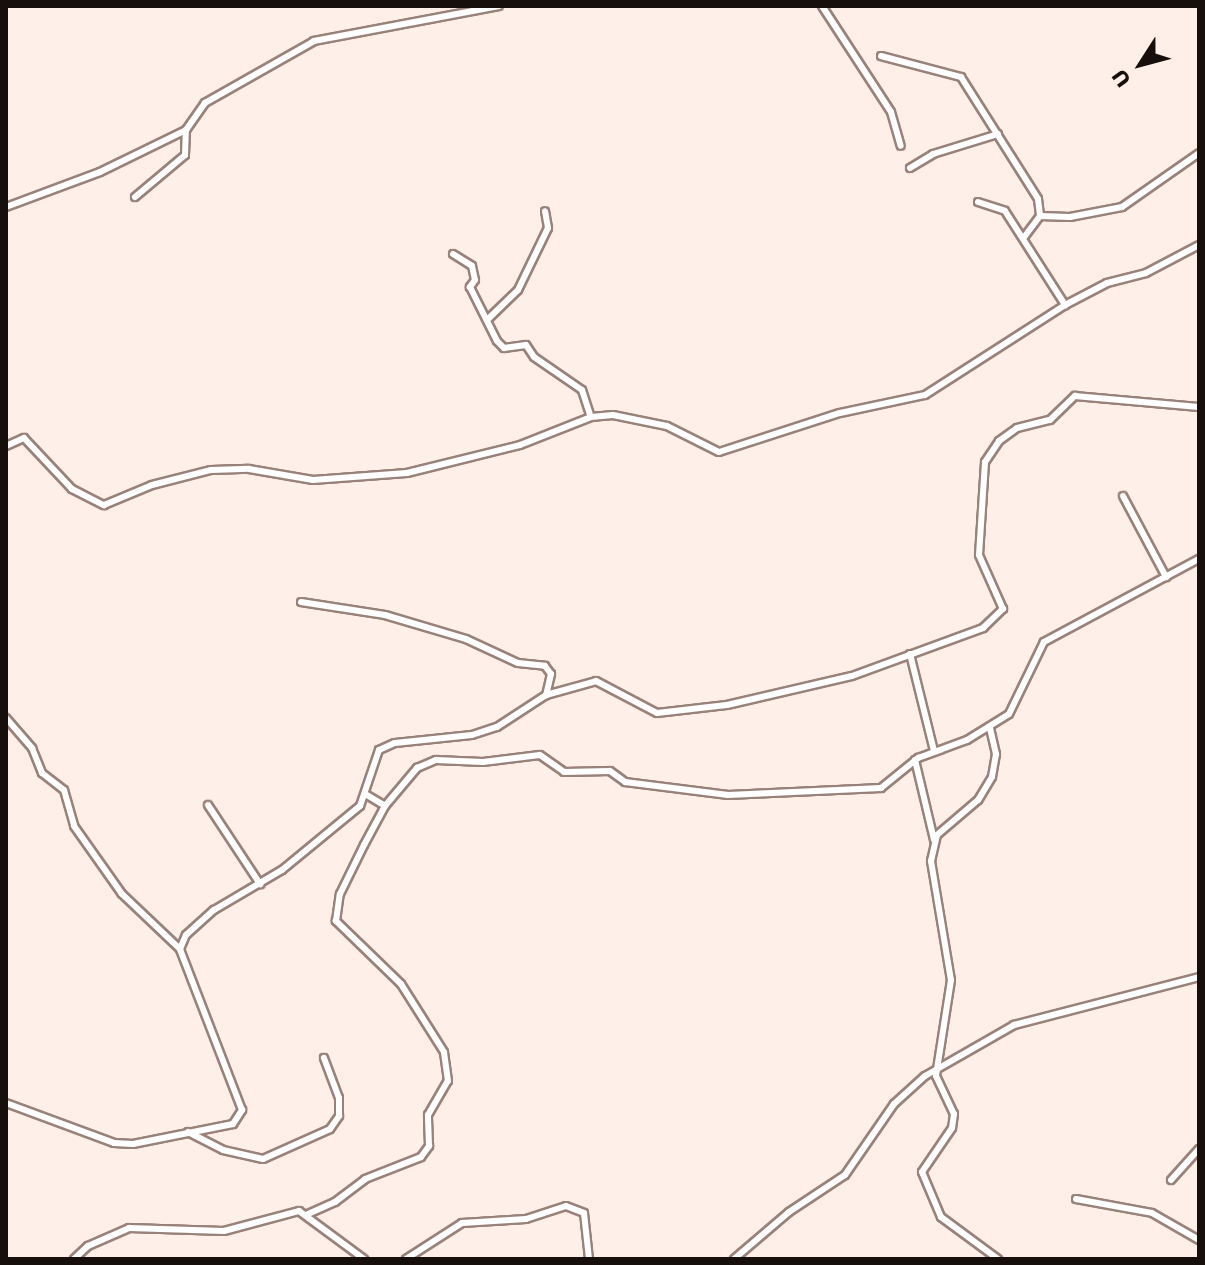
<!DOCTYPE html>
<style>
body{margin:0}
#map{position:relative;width:1205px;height:1265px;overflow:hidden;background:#feefe9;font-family:"Work Sans",sans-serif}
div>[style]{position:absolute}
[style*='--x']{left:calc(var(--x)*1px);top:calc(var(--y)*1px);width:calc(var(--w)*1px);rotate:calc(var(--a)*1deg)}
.roads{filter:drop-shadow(2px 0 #99827a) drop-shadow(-2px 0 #99827a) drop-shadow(0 2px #99827a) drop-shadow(0 -2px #99827a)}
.street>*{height:6px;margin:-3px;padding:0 3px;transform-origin:3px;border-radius:3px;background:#fff}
span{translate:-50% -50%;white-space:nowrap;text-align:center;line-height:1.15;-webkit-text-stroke:7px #feefe9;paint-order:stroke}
.frame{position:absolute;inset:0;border:8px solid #170f0c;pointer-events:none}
.north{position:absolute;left:1101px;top:24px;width:80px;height:80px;-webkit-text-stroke:6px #feefe9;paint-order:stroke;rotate:234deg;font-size:22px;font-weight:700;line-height:32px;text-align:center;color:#170f0c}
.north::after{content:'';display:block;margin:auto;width:28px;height:36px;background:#170f0c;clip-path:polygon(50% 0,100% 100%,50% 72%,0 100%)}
</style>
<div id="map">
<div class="roads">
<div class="street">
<i style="--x:822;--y:6;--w:126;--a:56.9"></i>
<i style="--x:891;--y:112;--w:35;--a:74"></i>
<i style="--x:881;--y:56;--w:83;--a:14.7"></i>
<i style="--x:961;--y:77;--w:144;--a:57.7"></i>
<i style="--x:1038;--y:199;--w:17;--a:83"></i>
<i style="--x:1040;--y:216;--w:26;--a:127"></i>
<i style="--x:910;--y:168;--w:27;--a:-31"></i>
<i style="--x:933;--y:154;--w:68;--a:-17.1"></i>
<i style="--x:135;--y:197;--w:65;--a:-40"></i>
<i style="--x:185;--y:155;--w:25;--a:-88"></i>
<i style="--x:978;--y:202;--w:28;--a:18"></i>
<i style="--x:1005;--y:211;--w:112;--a:57.4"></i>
<i style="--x:6;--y:207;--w:100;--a:-20.4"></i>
<i style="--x:100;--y:172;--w:96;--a:-26"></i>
<i style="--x:186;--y:130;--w:33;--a:-55"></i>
<i style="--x:205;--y:103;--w:125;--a:-29.6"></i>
<i style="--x:314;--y:41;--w:188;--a:-10.7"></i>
<i style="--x:1040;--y:216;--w:30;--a:2"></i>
<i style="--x:1070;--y:217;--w:53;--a:-10.9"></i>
<i style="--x:1122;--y:207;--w:94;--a:-35"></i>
<i style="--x:453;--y:254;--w:22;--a:32"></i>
<i style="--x:472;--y:266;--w:14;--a:78"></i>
<i style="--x:475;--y:280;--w:9;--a:126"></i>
<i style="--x:470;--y:287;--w:60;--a:63.4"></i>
<i style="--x:497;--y:341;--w:10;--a:45"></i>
<i style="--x:504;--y:348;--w:22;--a:-8"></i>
<i style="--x:526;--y:345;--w:14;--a:56"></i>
<i style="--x:534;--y:357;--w:58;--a:34.5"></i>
<i style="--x:582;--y:390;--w:28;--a:72"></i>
<i style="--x:487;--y:320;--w:43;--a:-44.1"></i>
<i style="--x:518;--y:290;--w:69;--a:-64.2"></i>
<i style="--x:548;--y:228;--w:17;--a:-100"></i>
<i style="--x:6;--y:446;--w:20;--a:-24"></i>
<i style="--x:24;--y:438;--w:70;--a:46.7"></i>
<i style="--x:72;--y:489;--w:36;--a:27"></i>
<i style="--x:104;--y:505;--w:52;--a:-22.6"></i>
<i style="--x:152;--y:485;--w:61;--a:-14.3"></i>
<i style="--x:211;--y:470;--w:38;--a:-2"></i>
<i style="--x:249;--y:469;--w:65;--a:9.8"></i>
<i style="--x:313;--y:480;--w:94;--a:-4.3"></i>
<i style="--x:407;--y:473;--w:116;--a:-13.9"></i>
<i style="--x:520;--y:445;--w:76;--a:-21.5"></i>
<i style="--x:591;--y:417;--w:22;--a:-5"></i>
<i style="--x:613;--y:415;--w:55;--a:11.5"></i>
<i style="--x:667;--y:426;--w:58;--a:26.6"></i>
<i style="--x:719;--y:452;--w:127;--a:-17.9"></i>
<i style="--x:840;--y:413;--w:87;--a:-12"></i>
<i style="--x:925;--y:395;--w:166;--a:-32.7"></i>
<i style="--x:1065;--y:305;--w:47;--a:-27.6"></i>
<i style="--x:1107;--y:283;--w:40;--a:-14.4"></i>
<i style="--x:1146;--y:273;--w:60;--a:-27.8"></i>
<i style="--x:1123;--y:496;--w:92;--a:62"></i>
<i style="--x:301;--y:602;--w:85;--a:8.8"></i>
<i style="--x:385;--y:615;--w:84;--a:16.5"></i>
<i style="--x:466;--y:639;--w:57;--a:24.8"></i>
<i style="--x:518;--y:663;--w:27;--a:6"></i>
<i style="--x:545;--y:666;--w:10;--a:53"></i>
<i style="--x:551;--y:674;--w:22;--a:103"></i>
<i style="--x:910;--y:654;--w:100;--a:76.1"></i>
<i style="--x:6;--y:718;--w:40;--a:49"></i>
<i style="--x:32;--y:748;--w:27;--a:68"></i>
<i style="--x:42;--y:773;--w:28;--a:38"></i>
<i style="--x:64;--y:790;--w:37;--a:74"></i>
<i style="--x:74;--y:826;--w:83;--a:54.8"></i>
<i style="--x:122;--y:894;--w:80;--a:43.5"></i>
<i style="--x:990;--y:728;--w:27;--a:77"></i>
<i style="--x:996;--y:754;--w:23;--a:100"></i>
<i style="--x:992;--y:777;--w:27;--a:121"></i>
<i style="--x:978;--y:800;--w:54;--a:139.5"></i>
<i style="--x:937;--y:835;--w:27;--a:103"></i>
<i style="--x:931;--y:861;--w:121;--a:80.5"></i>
<i style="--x:951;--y:980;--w:97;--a:98.9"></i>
<i style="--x:936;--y:1076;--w:42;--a:64.7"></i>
<i style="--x:954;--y:1114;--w:14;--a:98"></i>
<i style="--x:952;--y:1128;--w:53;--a:124.3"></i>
<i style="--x:922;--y:1172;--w:49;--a:67.1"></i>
<i style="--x:941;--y:1217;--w:71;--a:36.4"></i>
<i style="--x:915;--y:760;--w:82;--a:76.6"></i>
<i style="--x:367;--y:795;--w:21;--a:31"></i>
<i style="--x:208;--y:805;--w:95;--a:56.6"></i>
<i style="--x:6;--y:1103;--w:115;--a:20.3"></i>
<i style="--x:114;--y:1143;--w:19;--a:3"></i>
<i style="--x:133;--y:1144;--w:102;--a:-11.3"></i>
<i style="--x:233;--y:1124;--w:17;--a:-57"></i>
<i style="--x:242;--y:1110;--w:173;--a:-111.1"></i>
<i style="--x:180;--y:949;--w:15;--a:-67"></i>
<i style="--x:186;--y:935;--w:38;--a:-42"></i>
<i style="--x:214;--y:910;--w:79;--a:-30.5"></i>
<i style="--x:282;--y:870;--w:101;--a:-39.4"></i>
<i style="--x:360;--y:806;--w:59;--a:-71.3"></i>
<i style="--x:379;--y:750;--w:17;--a:-24"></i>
<i style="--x:395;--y:743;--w:77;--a:-5.9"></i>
<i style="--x:472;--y:735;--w:26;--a:-18"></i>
<i style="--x:497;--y:727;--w:59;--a:-33.1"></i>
<i style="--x:546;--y:695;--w:52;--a:-15.6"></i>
<i style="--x:596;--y:681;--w:69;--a:27.7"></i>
<i style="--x:657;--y:713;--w:70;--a:-6.5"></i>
<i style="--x:727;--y:705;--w:128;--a:-13.1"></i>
<i style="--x:852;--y:676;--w:140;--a:-20.1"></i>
<i style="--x:983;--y:628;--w:28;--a:-44"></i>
<i style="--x:1003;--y:609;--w:59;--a:-114"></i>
<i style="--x:979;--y:555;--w:93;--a:-86.3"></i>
<i style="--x:985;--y:462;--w:25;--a:-56"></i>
<i style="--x:999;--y:441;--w:22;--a:-36"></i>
<i style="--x:1017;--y:428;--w:34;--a:-14"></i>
<i style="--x:1050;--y:420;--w:35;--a:-44"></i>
<i style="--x:1075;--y:396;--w:124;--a:5.1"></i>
<i style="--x:188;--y:1132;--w:39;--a:27"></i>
<i style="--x:223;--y:1150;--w:41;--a:12.7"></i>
<i style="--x:263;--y:1159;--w:73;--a:-24.1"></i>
<i style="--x:330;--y:1129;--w:16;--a:-55"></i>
<i style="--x:339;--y:1116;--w:18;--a:-90"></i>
<i style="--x:339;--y:1098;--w:43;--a:-110.6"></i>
<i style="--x:1171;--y:1180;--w:42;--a:-47.9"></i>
<i style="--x:1076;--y:1199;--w:77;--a:10.4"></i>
<i style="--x:1152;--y:1213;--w:54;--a:29.9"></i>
<i style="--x:308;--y:1214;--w:30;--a:-24"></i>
<i style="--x:335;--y:1202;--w:38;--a:-37"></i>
<i style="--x:365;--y:1179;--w:60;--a:-21.4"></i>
<i style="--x:421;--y:1157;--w:14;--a:-54"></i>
<i style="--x:429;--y:1146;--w:31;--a:-92"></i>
<i style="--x:428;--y:1115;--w:39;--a:-60"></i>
<i style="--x:448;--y:1081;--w:29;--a:-98"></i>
<i style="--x:444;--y:1052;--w:80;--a:-122.3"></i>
<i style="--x:401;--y:984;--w:91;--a:-135.9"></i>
<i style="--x:336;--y:921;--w:27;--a:-82"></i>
<i style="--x:340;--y:894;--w:55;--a:-63.9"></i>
<i style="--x:364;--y:845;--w:44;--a:-61.7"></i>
<i style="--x:385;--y:806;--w:50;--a:-49.9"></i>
<i style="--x:417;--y:768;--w:21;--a:-23"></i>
<i style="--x:436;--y:760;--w:47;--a:2.4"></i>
<i style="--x:483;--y:762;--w:57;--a:-7"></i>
<i style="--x:540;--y:755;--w:29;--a:35"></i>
<i style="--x:564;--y:772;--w:46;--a:-1.2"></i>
<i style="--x:610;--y:771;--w:19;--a:36"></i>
<i style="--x:625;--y:782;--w:104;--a:7.2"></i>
<i style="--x:728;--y:795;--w:153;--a:-2.6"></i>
<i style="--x:881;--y:788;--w:48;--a:-39"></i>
<i style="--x:918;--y:758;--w:52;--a:-20.2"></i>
<i style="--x:967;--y:740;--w:49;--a:-31.8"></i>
<i style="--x:1009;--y:714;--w:80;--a:-64.1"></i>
<i style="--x:1044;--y:642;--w:176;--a:-28.2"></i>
<i style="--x:74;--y:1259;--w:19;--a:-43"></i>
<i style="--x:88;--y:1246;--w:45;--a:-23.7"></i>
<i style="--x:129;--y:1228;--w:95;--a:1.8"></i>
<i style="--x:224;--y:1231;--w:78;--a:-14.9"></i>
<i style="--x:299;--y:1211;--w:81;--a:36.4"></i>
<i style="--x:406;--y:1259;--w:67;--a:-32.7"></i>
<i style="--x:462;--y:1223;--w:64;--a:-3.6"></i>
<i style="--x:526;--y:1219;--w:42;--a:-18"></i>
<i style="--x:566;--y:1206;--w:19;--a:21"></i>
<i style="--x:584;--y:1213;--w:46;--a:83.8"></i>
<i style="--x:734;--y:1259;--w:72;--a:-40.5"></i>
<i style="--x:789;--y:1212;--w:67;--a:-33.5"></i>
<i style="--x:845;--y:1175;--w:86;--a:-55.4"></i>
<i style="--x:894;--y:1104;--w:42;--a:-42.1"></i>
<i style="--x:925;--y:1076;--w:103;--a:-29.8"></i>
<i style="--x:1014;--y:1025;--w:191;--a:-14.5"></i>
</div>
</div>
<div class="frame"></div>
<div class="north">U</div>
</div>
